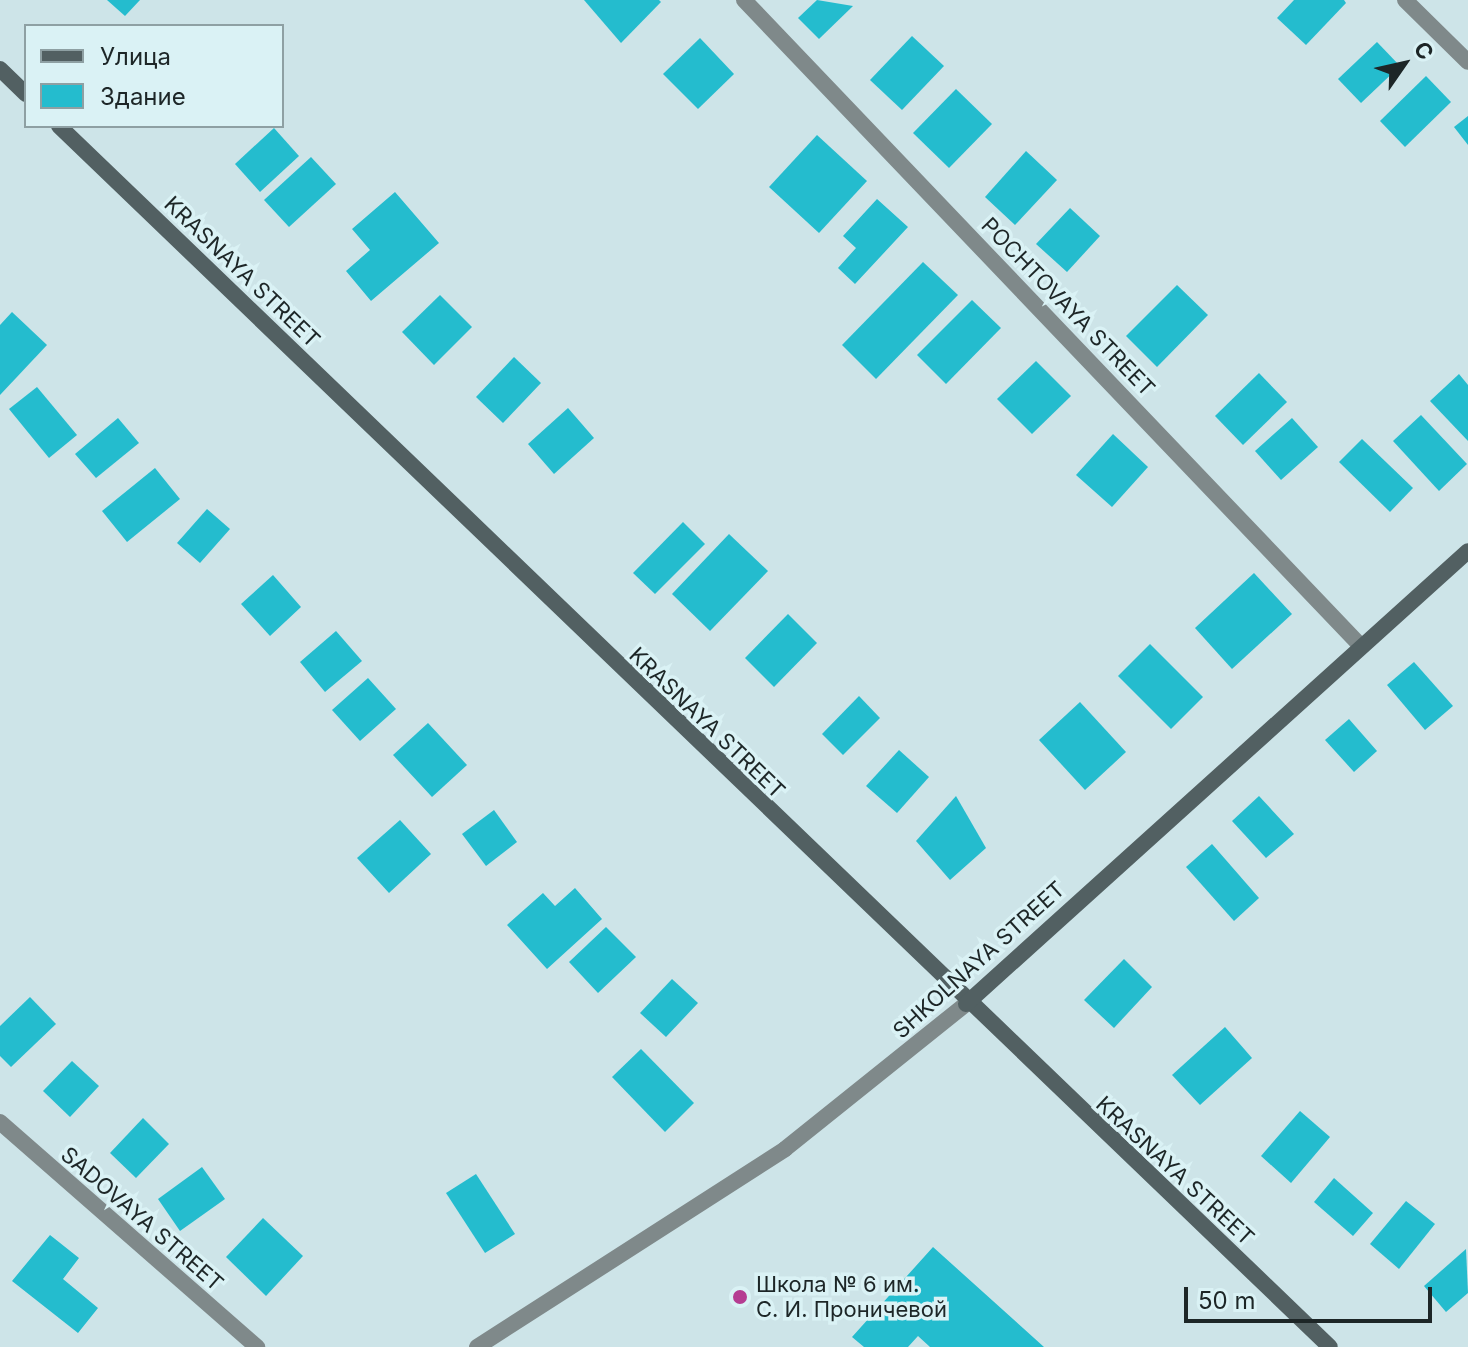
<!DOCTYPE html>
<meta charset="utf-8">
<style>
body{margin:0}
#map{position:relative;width:1468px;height:1347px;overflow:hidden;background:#cde4e8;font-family:Inter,sans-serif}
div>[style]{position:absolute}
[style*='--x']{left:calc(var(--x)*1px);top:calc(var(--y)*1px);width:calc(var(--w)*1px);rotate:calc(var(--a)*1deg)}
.building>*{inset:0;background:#24bcce}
.street>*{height:16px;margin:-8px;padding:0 8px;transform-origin:8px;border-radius:8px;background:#7f898a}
.secondary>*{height:16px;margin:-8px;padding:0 8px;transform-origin:8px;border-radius:8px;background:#526062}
.dots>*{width:22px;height:22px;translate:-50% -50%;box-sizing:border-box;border:4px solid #daf2f5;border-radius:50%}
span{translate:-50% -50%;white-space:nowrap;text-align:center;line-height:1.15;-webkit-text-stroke:7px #daf2f5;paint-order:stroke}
.street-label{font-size:22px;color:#1d2627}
.poi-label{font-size:22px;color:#1d2627}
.left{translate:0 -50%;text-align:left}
.legend{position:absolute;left:24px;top:24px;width:260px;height:104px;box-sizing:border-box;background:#daf2f5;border:2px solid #8ea0a3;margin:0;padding:10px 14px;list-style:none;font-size:24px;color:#1d2627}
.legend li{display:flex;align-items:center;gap:16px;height:40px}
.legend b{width:40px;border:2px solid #8ea0a3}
.north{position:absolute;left:1364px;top:24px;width:80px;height:80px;-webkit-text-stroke:6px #daf2f5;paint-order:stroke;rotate:56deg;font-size:22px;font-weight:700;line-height:32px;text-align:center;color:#1d2627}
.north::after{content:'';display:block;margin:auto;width:28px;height:36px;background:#1d2627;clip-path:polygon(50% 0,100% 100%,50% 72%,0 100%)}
.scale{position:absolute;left:1184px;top:1287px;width:248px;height:36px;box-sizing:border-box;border:4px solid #1d2627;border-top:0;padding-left:10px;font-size:24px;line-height:28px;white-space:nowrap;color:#1d2627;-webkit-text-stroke:6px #daf2f5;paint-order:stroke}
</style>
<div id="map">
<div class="building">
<i style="clip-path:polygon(107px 0,140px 0,125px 16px)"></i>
<i style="clip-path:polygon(584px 0,659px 0,661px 2px,621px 43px)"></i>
<i style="clip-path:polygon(817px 0,853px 6px,819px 39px,798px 18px)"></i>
<i style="clip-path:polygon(1294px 0,1344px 0,1346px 3px,1306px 45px,1277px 18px)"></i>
<i style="clip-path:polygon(912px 36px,944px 66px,902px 110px,870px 80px)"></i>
<i style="clip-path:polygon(700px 38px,734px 74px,698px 109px,663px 74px)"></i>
<i style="clip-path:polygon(1377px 42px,1400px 66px,1361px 103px,1338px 79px)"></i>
<i style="clip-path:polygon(1426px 76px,1451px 102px,1405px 147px,1380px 121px)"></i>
<i style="clip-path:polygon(956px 89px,992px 124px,949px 168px,913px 133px)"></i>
<i style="clip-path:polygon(1468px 116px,1468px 145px,1454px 127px)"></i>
<i style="clip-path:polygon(274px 128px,299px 156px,260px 192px,235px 164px)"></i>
<i style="clip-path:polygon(817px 135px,867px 181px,819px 233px,769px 187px)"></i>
<i style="clip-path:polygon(1026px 151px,1057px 180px,1015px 225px,985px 197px)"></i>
<i style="clip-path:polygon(311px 157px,336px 184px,289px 227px,264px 200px)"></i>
<i style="clip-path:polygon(395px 192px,439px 243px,371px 301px,346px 271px,370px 250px,352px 229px)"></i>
<i style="clip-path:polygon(877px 199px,908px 227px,855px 284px,838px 268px,856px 248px,843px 236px)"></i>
<i style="clip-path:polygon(1070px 208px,1100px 236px,1067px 272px,1036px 244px)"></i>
<i style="clip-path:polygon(923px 262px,958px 295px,876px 379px,842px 345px)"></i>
<i style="clip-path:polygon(1177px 285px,1208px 315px,1157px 367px,1126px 336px)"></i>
<i style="clip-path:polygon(440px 295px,472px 327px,434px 365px,402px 332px)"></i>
<i style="clip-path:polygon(972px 300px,1001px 328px,946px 384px,917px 355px)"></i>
<i style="clip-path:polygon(12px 312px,47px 345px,0 395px,0 325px)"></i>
<i style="clip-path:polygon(514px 357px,541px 383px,503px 423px,476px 397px)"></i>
<i style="clip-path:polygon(1036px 361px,1071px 396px,1032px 434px,997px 399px)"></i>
<i style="clip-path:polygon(1259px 373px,1287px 402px,1243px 445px,1215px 416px)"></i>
<i style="clip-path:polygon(1459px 374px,1468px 385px,1468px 441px,1430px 401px)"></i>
<i style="clip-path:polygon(37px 387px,77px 435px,49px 458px,9px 409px)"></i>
<i style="clip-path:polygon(568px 408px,594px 438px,554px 474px,528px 444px)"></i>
<i style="clip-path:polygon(1421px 415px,1467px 464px,1439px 491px,1393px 441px)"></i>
<i style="clip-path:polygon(118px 418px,139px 443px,96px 478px,75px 454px)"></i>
<i style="clip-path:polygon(1292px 418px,1318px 447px,1281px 480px,1255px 451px)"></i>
<i style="clip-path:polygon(1113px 434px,1148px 467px,1112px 507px,1076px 475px)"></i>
<i style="clip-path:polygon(1362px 439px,1413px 488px,1390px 512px,1339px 462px)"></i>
<i style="clip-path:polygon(155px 468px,180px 499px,127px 542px,102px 511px)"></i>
<i style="clip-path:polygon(207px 509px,230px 529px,200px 563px,177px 543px)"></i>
<i style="clip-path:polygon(683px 522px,705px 544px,655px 594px,633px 573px)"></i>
<i style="clip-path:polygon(729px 534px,768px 571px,710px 631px,672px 594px)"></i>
<i style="clip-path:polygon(1254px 573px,1292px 614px,1232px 669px,1195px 628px)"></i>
<i style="clip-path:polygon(273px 575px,301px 607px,270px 636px,241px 604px)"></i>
<i style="clip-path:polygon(788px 614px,817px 643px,774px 687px,745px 658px)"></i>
<i style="clip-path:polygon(336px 631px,362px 661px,325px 692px,300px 662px)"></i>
<i style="clip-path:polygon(1150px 644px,1203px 697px,1171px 729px,1118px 676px)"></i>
<i style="clip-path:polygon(1414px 662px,1453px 706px,1425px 730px,1387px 685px)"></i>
<i style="clip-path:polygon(368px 678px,396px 709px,360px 741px,332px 710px)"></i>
<i style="clip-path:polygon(859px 696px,880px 718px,843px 755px,822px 734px)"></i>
<i style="clip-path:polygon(1080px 702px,1126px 752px,1085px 790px,1039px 740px)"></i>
<i style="clip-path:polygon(1349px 719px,1377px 751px,1354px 772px,1325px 740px)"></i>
<i style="clip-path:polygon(428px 723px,467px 765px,432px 797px,393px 755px)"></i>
<i style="clip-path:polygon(899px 750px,929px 777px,897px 813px,866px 786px)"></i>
<i style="clip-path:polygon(956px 796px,986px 848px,950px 880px,916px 841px)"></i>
<i style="clip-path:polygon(1259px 796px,1294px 834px,1266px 858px,1232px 821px)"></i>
<i style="clip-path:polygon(494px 810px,517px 842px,486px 866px,462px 834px)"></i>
<i style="clip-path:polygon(400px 820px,431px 854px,389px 893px,357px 858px)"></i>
<i style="clip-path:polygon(1212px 844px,1259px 898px,1234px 921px,1186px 867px)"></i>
<i style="clip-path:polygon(575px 888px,602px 919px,547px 969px,507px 925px,543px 893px,555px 906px)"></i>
<i style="clip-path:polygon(606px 927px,636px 957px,598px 993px,569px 962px)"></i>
<i style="clip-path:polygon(1124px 959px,1152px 987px,1114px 1028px,1084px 1000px)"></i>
<i style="clip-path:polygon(672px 979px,698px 1003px,666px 1037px,640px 1013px)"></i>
<i style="clip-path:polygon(30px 997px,56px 1024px,11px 1067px,0 1056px,0 1026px)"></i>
<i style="clip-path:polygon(1225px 1027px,1252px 1058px,1200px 1105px,1172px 1075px)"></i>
<i style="clip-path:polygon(641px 1049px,694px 1103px,665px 1132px,612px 1077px)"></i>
<i style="clip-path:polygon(72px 1061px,99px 1086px,70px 1117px,43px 1091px)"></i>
<i style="clip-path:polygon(1300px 1111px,1330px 1137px,1291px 1183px,1261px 1156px)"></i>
<i style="clip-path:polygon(143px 1118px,169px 1144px,136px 1178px,110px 1153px)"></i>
<i style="clip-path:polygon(202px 1167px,225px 1199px,180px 1231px,158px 1199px)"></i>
<i style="clip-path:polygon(476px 1174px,515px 1234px,485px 1253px,446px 1193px)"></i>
<i style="clip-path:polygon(1334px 1178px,1373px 1213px,1353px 1236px,1314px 1202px)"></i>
<i style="clip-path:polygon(1406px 1201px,1435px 1224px,1399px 1269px,1370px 1244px)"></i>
<i style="clip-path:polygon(263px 1218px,303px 1256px,266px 1296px,226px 1257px)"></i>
<i style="clip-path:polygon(50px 1235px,79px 1258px,63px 1279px,98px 1308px,78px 1333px,12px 1281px)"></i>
<i style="clip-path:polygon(933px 1247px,1044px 1347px,930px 1347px,918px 1336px,908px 1347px,864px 1347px,852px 1337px)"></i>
<i style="clip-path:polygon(1466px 1249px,1468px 1293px,1446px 1312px,1424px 1286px)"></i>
</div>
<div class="street">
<i style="--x:744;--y:0;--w:890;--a:46.32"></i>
<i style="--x:1405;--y:0;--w:88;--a:44.5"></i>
<i style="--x:0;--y:1122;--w:342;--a:41.2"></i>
<i style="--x:477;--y:1347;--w:366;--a:-32.7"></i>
<i style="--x:785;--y:1149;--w:232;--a:-38.7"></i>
</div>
<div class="secondary">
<i style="--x:0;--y:69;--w:36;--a:44"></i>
<i style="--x:59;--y:126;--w:1762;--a:43.85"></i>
<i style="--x:966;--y:1004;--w:676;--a:-42.06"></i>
</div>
<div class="dots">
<i style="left:740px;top:1297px;background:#b53d92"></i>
</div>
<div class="street-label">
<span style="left:242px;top:272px;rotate:44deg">KRASNAYA STREET</span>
<span style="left:1068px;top:307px;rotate:46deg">POCHTOVAYA STREET</span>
<span style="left:707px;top:723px;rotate:44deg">KRASNAYA STREET</span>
<span style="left:979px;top:960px;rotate:-42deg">SHKOLNAYA STREET</span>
<span style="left:1175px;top:1171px;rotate:43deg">KRASNAYA STREET</span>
<span style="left:142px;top:1219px;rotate:41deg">SADOVAYA STREET</span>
</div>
<div class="poi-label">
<span class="left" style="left:756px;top:1297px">Школа № 6 им.<br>С. И. Проничевой</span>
</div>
<ul class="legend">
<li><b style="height:10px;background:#526062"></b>Улица</li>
<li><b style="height:22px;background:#24bcce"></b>Здание</li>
</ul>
<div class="north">С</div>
<div class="scale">50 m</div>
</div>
